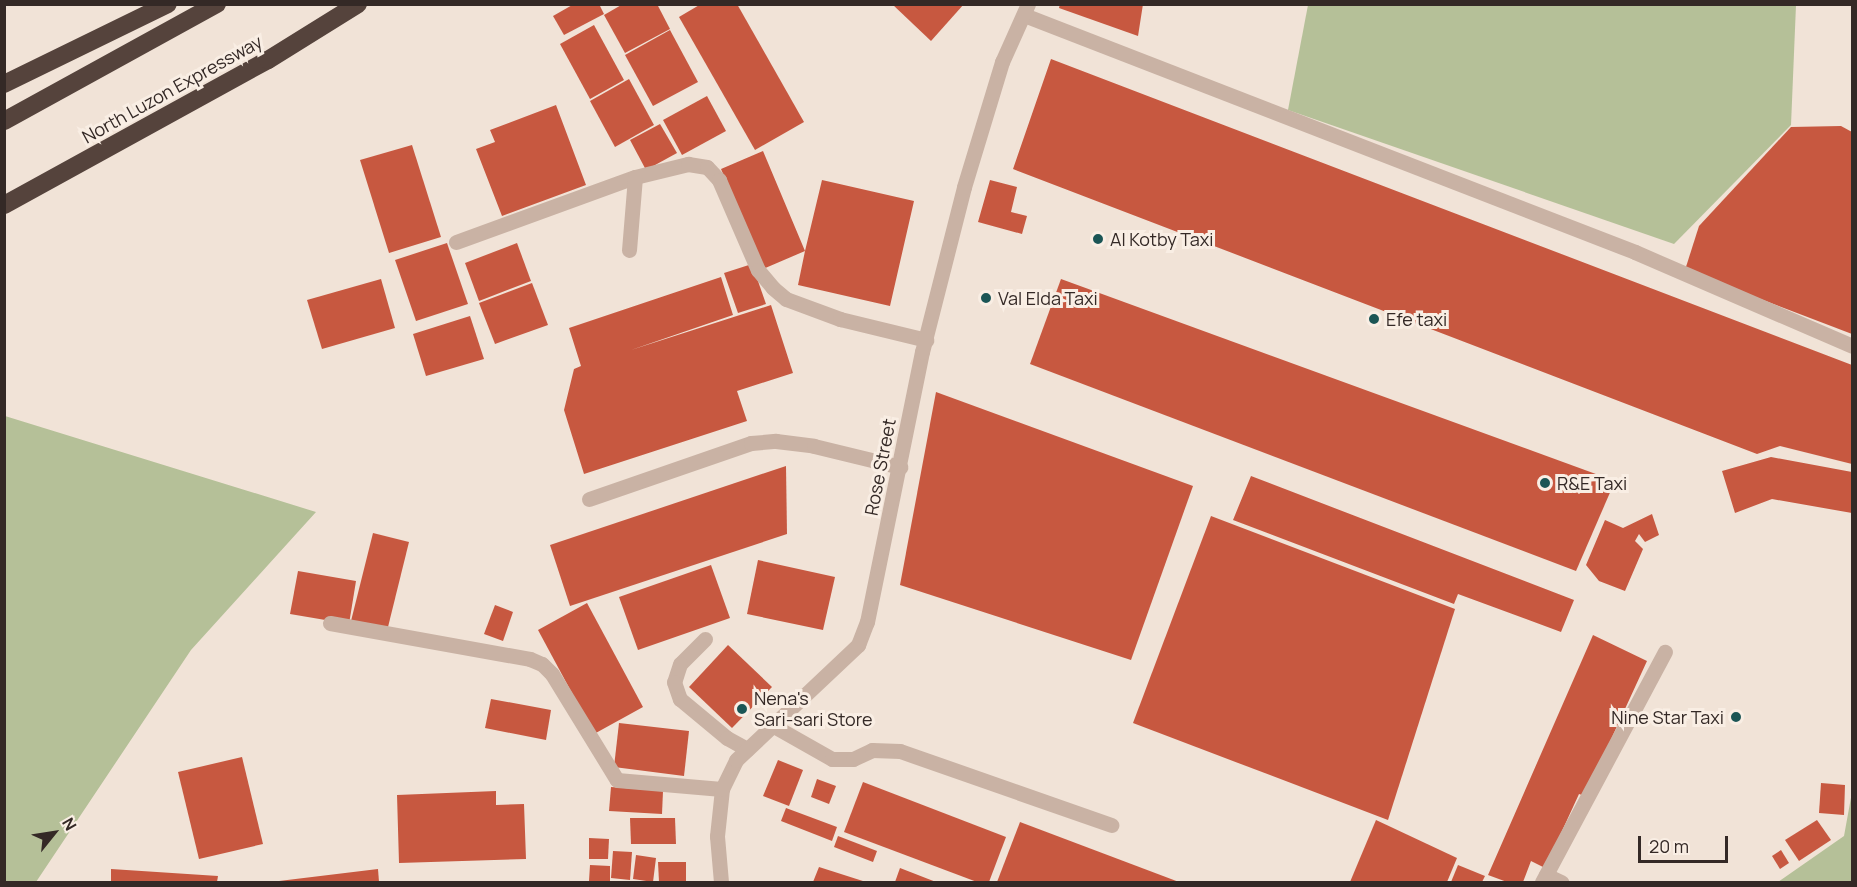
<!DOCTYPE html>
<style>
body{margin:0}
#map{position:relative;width:1857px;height:887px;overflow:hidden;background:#f1e3d7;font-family:Manrope,sans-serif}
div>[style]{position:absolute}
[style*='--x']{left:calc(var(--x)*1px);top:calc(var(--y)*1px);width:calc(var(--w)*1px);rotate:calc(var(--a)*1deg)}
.green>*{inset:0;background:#b5c098}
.building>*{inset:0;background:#c75840}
.minor>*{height:15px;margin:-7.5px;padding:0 7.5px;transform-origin:7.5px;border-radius:7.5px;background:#c9b2a4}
.highway>*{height:18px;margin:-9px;padding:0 9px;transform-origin:9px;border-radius:9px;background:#55433c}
.dots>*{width:16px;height:16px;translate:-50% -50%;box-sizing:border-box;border:3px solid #f9eee4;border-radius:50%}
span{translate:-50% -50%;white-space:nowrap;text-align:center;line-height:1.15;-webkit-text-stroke:6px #f9eee4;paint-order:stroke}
.street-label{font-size:18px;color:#342926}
.poi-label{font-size:18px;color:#342926}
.left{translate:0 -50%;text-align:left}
.right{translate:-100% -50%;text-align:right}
.frame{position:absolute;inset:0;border:6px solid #342926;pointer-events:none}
.north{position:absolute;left:24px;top:803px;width:60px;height:60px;-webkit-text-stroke:4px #f9eee4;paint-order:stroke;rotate:60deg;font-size:16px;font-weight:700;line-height:24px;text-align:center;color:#342926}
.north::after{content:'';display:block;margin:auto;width:21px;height:27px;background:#342926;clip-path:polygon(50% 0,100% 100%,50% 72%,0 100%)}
.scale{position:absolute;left:1638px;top:836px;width:90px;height:27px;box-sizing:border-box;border:3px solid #342926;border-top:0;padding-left:8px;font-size:18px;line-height:21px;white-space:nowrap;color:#342926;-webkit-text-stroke:4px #f9eee4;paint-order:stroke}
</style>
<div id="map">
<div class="green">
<i style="clip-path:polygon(1308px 5px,1796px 5px,1791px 125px,1674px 244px,1288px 110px)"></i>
<i style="clip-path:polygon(5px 416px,316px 512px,191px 650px,36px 882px,5px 882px)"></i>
<i style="clip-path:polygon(1852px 792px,1852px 882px,1778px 882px,1844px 836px)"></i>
</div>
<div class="building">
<i style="clip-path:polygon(574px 4px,599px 4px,604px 14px,564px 35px,553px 16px)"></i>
<i style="clip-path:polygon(623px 4px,657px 4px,670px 29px,625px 53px,604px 15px)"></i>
<i style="clip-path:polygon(701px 4px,737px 4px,804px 122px,755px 150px,679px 17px)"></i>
<i style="clip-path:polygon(892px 4px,964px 4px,931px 41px)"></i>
<i style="clip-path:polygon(1060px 4px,1143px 4px,1138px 36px,1059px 8px)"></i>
<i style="clip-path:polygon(594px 25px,624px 80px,590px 99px,560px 44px)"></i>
<i style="clip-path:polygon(670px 30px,698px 82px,653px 106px,625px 55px)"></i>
<i style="clip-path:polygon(1051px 59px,1852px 365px,1852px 464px,1780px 446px,1757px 454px,1013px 169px)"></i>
<i style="clip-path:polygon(629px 79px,654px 125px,615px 147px,590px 101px)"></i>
<i style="clip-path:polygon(707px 96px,726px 131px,682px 155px,663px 120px)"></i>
<i style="clip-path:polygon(556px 105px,586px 185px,502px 216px,476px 149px,495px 142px,490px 130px)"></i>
<i style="clip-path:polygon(660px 124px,677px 153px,646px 170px,630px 140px)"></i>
<i style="clip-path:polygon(1841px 126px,1852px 132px,1852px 334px,1685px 270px,1699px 226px,1791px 127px)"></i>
<i style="clip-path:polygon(412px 145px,441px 237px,389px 253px,360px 160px)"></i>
<i style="clip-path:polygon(763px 151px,805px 251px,822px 180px,914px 201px,890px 306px,798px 285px,805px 251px,763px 269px,721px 169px)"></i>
<i style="clip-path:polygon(990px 180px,1017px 187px,1011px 212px,1027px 216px,1022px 234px,978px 222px)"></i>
<i style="clip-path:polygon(447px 243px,468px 304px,416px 321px,395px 260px)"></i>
<i style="clip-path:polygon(517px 243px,531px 281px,479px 301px,465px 263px)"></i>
<i style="clip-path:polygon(752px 264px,766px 304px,738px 313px,724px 273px)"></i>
<i style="clip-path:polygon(721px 277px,733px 315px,631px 350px,771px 305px,793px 373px,737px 391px,747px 421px,584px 474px,564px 410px,574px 369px,581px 366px,569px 328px)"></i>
<i style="clip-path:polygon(381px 279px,395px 328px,322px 349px,307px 300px)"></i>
<i style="clip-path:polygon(1061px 279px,1615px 481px,1576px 571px,1030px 364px)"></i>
<i style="clip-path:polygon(532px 283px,548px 325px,495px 344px,479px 303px)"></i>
<i style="clip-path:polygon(470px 316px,484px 359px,426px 376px,413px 334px)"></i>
<i style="clip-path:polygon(936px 392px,1193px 486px,1131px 660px,900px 585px)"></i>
<i style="clip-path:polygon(1771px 457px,1852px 472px,1852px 513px,1772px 499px,1735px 513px,1722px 471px)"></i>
<i style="clip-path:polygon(786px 466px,787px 534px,570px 606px,550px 545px)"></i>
<i style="clip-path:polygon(1251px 476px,1574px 600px,1561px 632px,1458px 594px,1454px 604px,1233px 520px)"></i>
<i style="clip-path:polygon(1652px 514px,1659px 535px,1645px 542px,1639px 534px,1635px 541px,1643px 549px,1625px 591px,1599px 581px,1586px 565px,1605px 520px,1623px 528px)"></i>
<i style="clip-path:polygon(1211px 516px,1455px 609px,1388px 820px,1133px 723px)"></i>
<i style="clip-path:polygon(373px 533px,409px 542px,387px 631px,351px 621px)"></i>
<i style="clip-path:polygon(758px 560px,835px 577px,823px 630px,747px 614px)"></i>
<i style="clip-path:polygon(711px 565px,730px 618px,638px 650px,619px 597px)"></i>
<i style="clip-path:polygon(298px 571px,356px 581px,349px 624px,290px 614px)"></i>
<i style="clip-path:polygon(587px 603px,643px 707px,594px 734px,538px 630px)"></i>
<i style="clip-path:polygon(495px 605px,513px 612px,503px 641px,484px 634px)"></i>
<i style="clip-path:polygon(1593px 635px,1647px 661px,1585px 796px,1579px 794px,1545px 868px,1531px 861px,1523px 882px,1507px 882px,1488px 875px)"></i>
<i style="clip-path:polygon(728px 645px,772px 687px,732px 728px,689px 687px)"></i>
<i style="clip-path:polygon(491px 699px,551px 710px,546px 740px,485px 728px)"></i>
<i style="clip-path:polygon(619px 723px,689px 731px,684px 776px,614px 767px)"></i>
<i style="clip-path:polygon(242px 757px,263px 844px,199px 859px,178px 772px)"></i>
<i style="clip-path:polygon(778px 760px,803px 770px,789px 806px,763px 796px)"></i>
<i style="clip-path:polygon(817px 779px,836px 786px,829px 804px,811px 797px)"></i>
<i style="clip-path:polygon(863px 782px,1006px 837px,989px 882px,977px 882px,844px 832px)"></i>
<i style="clip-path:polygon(1821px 783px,1845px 785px,1844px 815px,1819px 813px)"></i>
<i style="clip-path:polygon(611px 787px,663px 791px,662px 814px,609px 811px)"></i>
<i style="clip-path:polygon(496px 791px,496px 805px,524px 804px,526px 859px,399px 863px,397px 795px)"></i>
<i style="clip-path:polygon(786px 808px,837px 827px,832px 841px,781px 821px)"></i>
<i style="clip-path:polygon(630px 818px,675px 818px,676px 844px,631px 844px)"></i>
<i style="clip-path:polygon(1376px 820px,1457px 858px,1447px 882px,1350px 882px)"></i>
<i style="clip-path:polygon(1817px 820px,1831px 840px,1799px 861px,1785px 840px)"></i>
<i style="clip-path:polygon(1020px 822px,1179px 882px,997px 882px)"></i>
<i style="clip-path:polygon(838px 836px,877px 851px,873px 862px,834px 847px)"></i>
<i style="clip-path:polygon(589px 838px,609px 839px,608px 859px,589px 859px)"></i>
<i style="clip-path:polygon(1781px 850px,1789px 863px,1780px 869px,1772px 856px)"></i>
<i style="clip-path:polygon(613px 851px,632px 852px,630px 880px,611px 878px)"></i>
<i style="clip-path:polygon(636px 855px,656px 858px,653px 882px,633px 879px)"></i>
<i style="clip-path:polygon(658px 862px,686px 862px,686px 882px,659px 882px)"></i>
<i style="clip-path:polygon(590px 865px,610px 866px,610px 882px,589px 881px)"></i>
<i style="clip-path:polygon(1458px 865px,1485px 876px,1482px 882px,1451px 882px)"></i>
<i style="clip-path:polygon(819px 867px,866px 882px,813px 882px)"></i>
<i style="clip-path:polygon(900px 868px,936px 882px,895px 882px)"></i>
<i style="clip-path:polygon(111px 869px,218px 876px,217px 882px,111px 882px)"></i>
<i style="clip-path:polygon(378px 869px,379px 882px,279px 882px,279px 881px)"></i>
</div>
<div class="minor">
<i style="--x:1024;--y:15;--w:655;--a:21.2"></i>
<i style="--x:1635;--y:252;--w:236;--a:23.4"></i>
<i style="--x:456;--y:242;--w:190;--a:-20"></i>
<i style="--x:635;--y:177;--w:55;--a:-13.8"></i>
<i style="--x:688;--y:164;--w:19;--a:9"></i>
<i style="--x:707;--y:167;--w:18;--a:47"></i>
<i style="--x:719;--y:180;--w:98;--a:66.6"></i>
<i style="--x:758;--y:270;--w:23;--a:50"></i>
<i style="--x:773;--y:288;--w:17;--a:40"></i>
<i style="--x:786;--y:299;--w:58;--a:20.3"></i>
<i style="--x:840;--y:319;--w:89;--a:13.7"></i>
<i style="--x:629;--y:250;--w:73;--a:-85.3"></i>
<i style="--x:589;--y:499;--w:171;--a:-19.1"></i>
<i style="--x:751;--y:443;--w:25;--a:-5"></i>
<i style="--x:776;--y:441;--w:38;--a:7"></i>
<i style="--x:814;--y:446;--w:89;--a:13.7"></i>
<i style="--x:330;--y:623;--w:203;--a:10.2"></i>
<i style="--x:530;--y:659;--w:13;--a:23"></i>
<i style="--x:542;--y:664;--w:14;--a:45"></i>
<i style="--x:552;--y:674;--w:124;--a:58.5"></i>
<i style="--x:617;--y:780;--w:105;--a:4.9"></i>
<i style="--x:705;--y:639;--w:35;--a:135"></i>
<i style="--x:680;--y:664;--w:19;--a:108"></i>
<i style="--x:674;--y:682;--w:18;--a:71"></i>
<i style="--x:680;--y:699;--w:61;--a:39.7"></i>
<i style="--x:727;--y:738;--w:23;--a:29"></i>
<i style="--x:772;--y:725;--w:69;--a:29.5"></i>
<i style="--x:832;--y:759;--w:21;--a:0"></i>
<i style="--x:853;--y:759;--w:21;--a:-25"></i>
<i style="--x:872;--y:750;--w:28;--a:2"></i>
<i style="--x:900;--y:751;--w:224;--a:19.3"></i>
<i style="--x:1546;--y:875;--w:17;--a:25"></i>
<i style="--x:721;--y:882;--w:46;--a:-95"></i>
<i style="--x:717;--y:836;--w:47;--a:-83.9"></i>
<i style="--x:722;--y:789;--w:32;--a:-64"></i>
<i style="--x:736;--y:760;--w:168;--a:-43.3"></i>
<i style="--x:858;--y:645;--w:25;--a:-69"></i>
<i style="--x:867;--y:622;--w:276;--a:-78.5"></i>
<i style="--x:922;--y:352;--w:170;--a:-75.7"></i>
<i style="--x:964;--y:187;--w:131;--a:-73.1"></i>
<i style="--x:1002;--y:62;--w:64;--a:-65.9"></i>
<i style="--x:1542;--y:882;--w:261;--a:-61.9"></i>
</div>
<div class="highway">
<i style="--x:4;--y:84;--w:182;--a:-26"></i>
<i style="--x:4;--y:121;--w:243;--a:-28.8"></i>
<i style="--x:4;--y:205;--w:301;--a:-28.8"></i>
<i style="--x:268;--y:60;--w:106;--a:-31.9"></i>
</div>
<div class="dots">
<i style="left:1098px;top:239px;background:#1b5555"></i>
<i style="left:986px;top:298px;background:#1b5555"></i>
<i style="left:1374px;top:319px;background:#1b5555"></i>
<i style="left:1545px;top:483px;background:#1b5555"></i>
<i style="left:742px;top:709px;background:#1b5555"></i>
<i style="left:1736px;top:717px;background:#1b5555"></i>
</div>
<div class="street-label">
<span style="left:172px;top:89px;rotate:-29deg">North Luzon Expressway</span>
<span style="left:880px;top:467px;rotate:-79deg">Rose Street</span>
</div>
<div class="poi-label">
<span class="left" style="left:1110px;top:239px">Al Kotby Taxi</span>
<span class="left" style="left:998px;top:298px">Val Elda Taxi</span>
<span class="left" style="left:1386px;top:319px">Efe taxi</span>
<span class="left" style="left:1557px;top:483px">R&amp;E Taxi</span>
<span class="left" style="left:754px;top:709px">Nena's<br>Sari-sari Store</span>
<span class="right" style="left:1724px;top:717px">Nine Star Taxi</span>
</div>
<div class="frame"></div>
<div class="north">N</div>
<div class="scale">20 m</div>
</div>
